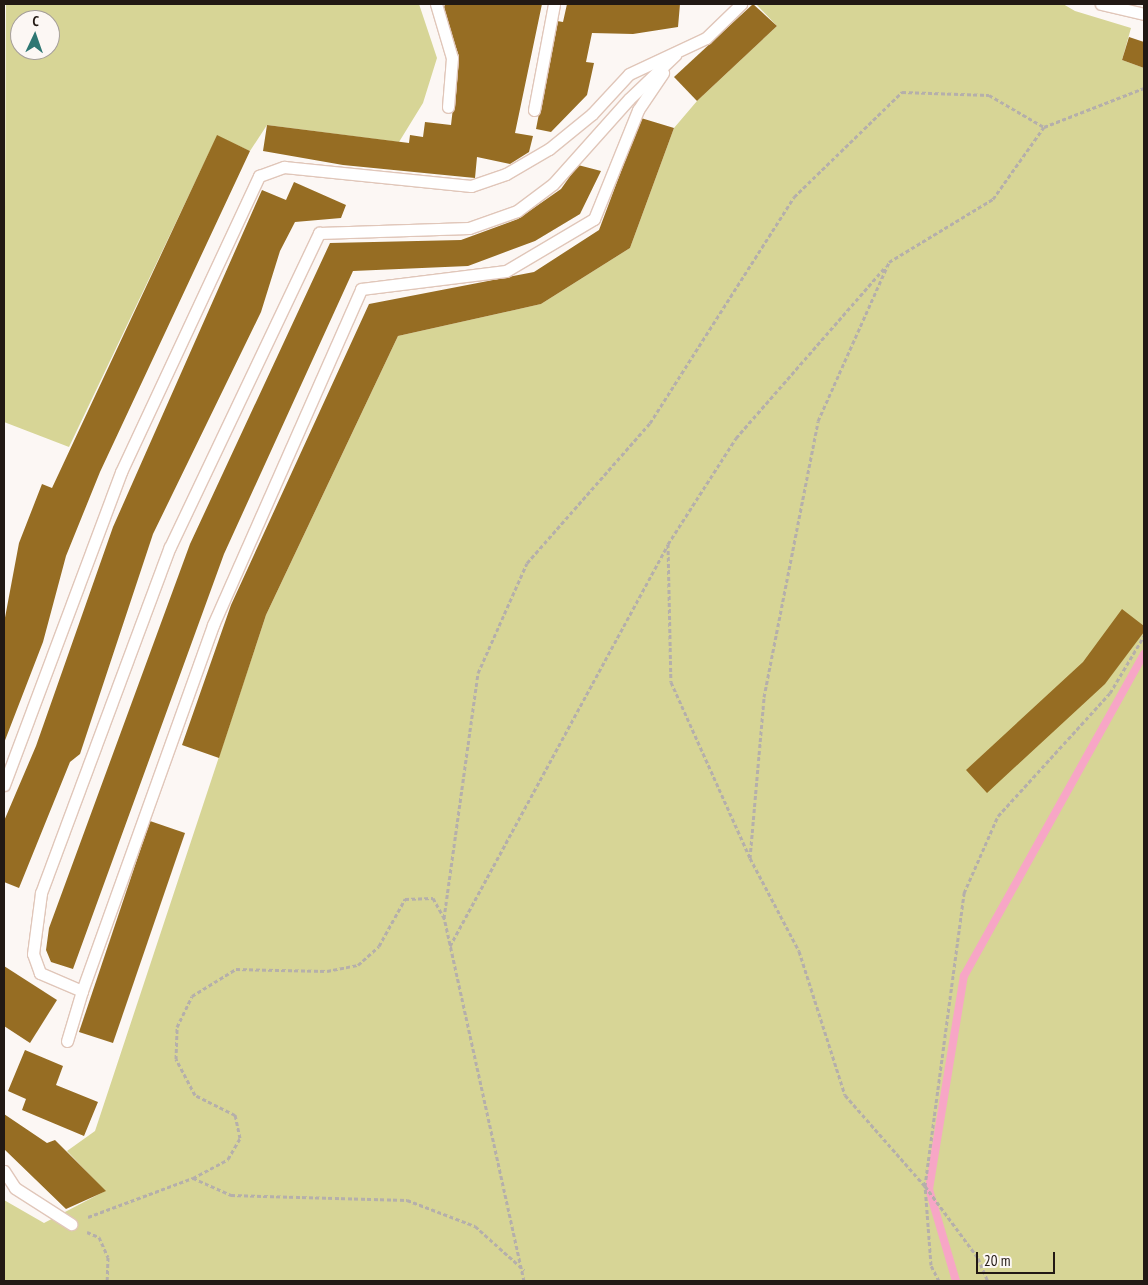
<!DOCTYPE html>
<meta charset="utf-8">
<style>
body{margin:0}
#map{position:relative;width:1148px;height:1285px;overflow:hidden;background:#fcf7f4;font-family:"PT Sans Narrow",sans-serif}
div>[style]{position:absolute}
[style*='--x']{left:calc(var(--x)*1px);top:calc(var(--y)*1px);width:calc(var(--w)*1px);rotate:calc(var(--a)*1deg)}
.green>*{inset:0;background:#d7d596}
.stream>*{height:8px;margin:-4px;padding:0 4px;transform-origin:4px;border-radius:4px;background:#f7a6c6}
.building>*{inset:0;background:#966d23}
.path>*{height:3px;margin-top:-1.5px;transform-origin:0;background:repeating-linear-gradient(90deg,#b5afab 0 4px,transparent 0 6.5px)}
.roads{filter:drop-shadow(1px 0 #e0c6b9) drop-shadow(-1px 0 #e0c6b9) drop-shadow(0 1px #e0c6b9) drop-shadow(0 -1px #e0c6b9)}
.lane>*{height:11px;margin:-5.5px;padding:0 5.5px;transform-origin:5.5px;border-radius:5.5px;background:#fff}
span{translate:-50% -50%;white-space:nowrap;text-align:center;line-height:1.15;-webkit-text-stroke:4.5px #fcf7f4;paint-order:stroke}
.frame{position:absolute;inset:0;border:5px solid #221914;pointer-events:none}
.north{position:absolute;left:10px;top:10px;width:50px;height:50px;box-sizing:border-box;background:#fcf7f4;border:1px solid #a59e9a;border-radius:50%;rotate:3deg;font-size:14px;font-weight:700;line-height:20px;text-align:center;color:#221914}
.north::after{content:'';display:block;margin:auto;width:18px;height:22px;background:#2e7773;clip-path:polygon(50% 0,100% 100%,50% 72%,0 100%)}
.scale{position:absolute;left:976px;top:1252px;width:79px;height:22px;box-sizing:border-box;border:2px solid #221914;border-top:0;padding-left:6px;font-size:15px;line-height:18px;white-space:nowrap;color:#221914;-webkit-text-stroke:4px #fcf7f4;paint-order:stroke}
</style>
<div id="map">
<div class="green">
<i style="clip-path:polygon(evenodd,6px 4px,419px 4px,437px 58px,423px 103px,399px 142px,267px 125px,250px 151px,217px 136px,69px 447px,4px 422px,6px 4px,20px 20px,50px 20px,50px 50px,20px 50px,20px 20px)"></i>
<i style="clip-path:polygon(756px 4px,1063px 4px,1075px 11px,1131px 28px,1122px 60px,1144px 68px,1144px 1281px,4px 1281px,4px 1200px,44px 1223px,105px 1191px,67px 1151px,95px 1131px,266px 615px,398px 336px,541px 304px,630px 248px,674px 128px,697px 101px,777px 26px)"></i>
</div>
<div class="stream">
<i style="--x:956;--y:1281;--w:96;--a:-106.4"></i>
<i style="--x:929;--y:1189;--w:216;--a:-80.7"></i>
<i style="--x:964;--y:976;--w:369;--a:-60.8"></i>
</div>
<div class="building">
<i style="clip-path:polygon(445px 4px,542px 4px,515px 133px,533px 136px,529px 152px,510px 164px,477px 157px,475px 178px,343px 165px,263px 151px,267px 125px,409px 143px,410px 135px,423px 137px,425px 122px,451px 125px,459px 56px,443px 12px)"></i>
<i style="clip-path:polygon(567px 4px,680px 4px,678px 27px,633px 34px,592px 33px,586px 62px,594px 63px,587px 95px,551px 132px,536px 129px,557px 21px,563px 22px)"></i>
<i style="clip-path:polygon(753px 4px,777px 26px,697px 101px,674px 77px)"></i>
<i style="clip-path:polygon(1129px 37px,1144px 42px,1144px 68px,1122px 60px)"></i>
<i style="clip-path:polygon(641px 118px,674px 128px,630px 248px,541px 304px,398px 336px,266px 615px,219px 758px,182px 745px,231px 605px,369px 304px,534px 272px,599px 230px)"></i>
<i style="clip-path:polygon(217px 135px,250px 151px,100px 472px,66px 556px,43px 642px,4px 743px,4px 623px,19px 543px,42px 484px,52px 488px)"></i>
<i style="clip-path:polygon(578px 165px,601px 171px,580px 214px,535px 241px,468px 266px,353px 271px,224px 554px,73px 969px,51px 962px,46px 950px,49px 928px,190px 544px,330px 243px,461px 240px,518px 219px,561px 189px)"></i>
<i style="clip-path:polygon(294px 182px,346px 205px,341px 218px,295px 222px,280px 251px,261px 312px,153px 534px,80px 754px,70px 762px,19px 888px,4px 882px,4px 821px,36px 746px,113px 527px,262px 190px,286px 200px)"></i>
<i style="clip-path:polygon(1122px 609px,1144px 626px,1144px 632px,1105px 684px,987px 793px,966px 770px,1083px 662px)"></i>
<i style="clip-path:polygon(150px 821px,185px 833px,113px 1043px,79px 1032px)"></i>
<i style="clip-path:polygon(4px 966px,57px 1000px,30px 1043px,4px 1026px)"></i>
<i style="clip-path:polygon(25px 1050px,63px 1066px,56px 1085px,98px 1102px,84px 1136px,22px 1110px,26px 1099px,8px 1091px)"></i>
<i style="clip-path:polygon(4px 1114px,47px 1143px,55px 1140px,106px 1191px,66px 1209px,4px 1149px)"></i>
</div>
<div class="path">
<i style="--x:668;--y:544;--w:138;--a:88.8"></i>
<i style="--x:671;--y:682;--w:193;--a:65.8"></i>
<i style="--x:750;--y:858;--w:105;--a:62.2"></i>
<i style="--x:799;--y:951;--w:151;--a:72.3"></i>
<i style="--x:845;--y:1095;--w:121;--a:48.7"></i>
<i style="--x:925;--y:1186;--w:89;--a:53.6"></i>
<i style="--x:978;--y:1258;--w:25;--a:67"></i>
<i style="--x:750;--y:858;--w:162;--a:-85"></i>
<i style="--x:764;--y:697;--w:281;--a:-78.9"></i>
<i style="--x:818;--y:421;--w:174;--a:-65.9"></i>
<i style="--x:889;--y:262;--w:122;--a:-31.2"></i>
<i style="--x:993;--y:199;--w:88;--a:-54.7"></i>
<i style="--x:450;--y:946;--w:457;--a:-61.5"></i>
<i style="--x:668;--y:544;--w:126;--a:-57.3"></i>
<i style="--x:736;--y:438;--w:228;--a:-48.9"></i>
<i style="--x:193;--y:1178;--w:40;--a:-28"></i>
<i style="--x:228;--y:1159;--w:24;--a:-60"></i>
<i style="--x:240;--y:1138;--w:24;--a:-102"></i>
<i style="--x:235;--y:1115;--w:45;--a:-153.4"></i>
<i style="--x:195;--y:1095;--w:41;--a:-117.8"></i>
<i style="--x:176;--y:1059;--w:32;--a:-88"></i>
<i style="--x:177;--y:1027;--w:34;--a:-64"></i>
<i style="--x:192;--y:996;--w:52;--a:-31.5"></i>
<i style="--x:236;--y:969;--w:91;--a:1.3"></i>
<i style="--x:327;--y:971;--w:32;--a:-11"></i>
<i style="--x:358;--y:965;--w:28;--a:-42"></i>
<i style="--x:379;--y:946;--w:54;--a:-61"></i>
<i style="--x:405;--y:899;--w:28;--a:-2"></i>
<i style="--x:433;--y:898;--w:23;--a:61"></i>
<i style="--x:88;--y:1217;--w:112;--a:-20.4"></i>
<i style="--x:193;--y:1178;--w:42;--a:24.1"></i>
<i style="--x:231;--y:1195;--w:176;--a:1.6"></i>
<i style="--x:407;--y:1200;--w:73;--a:20.9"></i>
<i style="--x:475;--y:1226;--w:66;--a:41.9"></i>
<i style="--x:87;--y:1232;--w:13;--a:23"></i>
<i style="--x:99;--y:1237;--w:22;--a:66"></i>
<i style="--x:108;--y:1257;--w:24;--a:92"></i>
<i style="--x:524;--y:1281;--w:372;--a:-102.4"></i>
<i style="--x:444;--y:918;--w:247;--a:-82.1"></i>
<i style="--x:478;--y:673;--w:120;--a:-66"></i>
<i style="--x:527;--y:563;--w:186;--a:-48.7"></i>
<i style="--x:650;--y:423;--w:268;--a:-57.5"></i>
<i style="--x:794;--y:197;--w:151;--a:-44.2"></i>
<i style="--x:902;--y:92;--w:87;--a:2"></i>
<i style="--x:989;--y:95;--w:64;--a:30.2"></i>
<i style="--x:1044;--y:127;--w:107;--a:-21.3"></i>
<i style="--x:939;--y:1281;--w:18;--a:-117"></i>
<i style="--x:931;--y:1265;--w:79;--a:-94.3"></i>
<i style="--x:925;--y:1186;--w:296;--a:-82.4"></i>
<i style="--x:964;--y:893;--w:84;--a:-66.2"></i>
<i style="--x:998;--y:816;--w:166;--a:-47.7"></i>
<i style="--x:1110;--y:693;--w:66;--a:-59.2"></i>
</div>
<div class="roads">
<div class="lane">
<i style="--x:436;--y:4;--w:56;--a:73.5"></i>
<i style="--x:452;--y:58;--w:49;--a:94.7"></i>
<i style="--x:1101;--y:4;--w:44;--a:13.1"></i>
<i style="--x:534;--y:110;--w:108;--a:-79.3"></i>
<i style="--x:4;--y:785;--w:334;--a:-69.5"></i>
<i style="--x:121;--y:472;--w:327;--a:-65"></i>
<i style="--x:259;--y:176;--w:27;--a:-20"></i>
<i style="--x:284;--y:167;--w:188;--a:5.8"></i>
<i style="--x:471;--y:186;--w:37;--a:-19"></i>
<i style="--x:506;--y:174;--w:50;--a:-30.2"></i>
<i style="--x:549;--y:149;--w:55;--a:-39.1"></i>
<i style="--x:592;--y:114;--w:54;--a:-47.2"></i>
<i style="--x:629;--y:74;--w:85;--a:-25.1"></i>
<i style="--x:706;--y:38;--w:49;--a:-44.2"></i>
<i style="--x:82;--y:991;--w:389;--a:-70.3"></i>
<i style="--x:213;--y:625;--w:367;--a:-66.2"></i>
<i style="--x:361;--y:289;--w:146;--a:-7.1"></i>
<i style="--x:506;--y:271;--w:102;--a:-30.6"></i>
<i style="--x:594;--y:219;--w:118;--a:-68"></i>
<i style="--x:638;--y:110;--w:45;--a:-56"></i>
<i style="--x:67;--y:1041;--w:52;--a:-73.3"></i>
<i style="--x:82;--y:991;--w:46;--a:-156.8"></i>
<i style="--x:40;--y:973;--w:20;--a:-110"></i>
<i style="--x:33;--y:954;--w:62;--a:-82.5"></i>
<i style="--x:41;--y:893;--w:369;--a:-69.6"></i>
<i style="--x:170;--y:547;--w:348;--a:-64.6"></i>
<i style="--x:319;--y:233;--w:150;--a:-1.9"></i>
<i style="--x:469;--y:228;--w:51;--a:-19.5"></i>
<i style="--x:517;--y:211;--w:45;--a:-36.9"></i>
<i style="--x:553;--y:184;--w:114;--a:-48.2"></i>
<i style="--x:629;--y:99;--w:64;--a:-43.7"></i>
<i style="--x:4;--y:1171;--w:20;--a:57"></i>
<i style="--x:15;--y:1188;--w:67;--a:32.7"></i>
</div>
</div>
<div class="frame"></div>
<div class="north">С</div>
<div class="scale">20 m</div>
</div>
